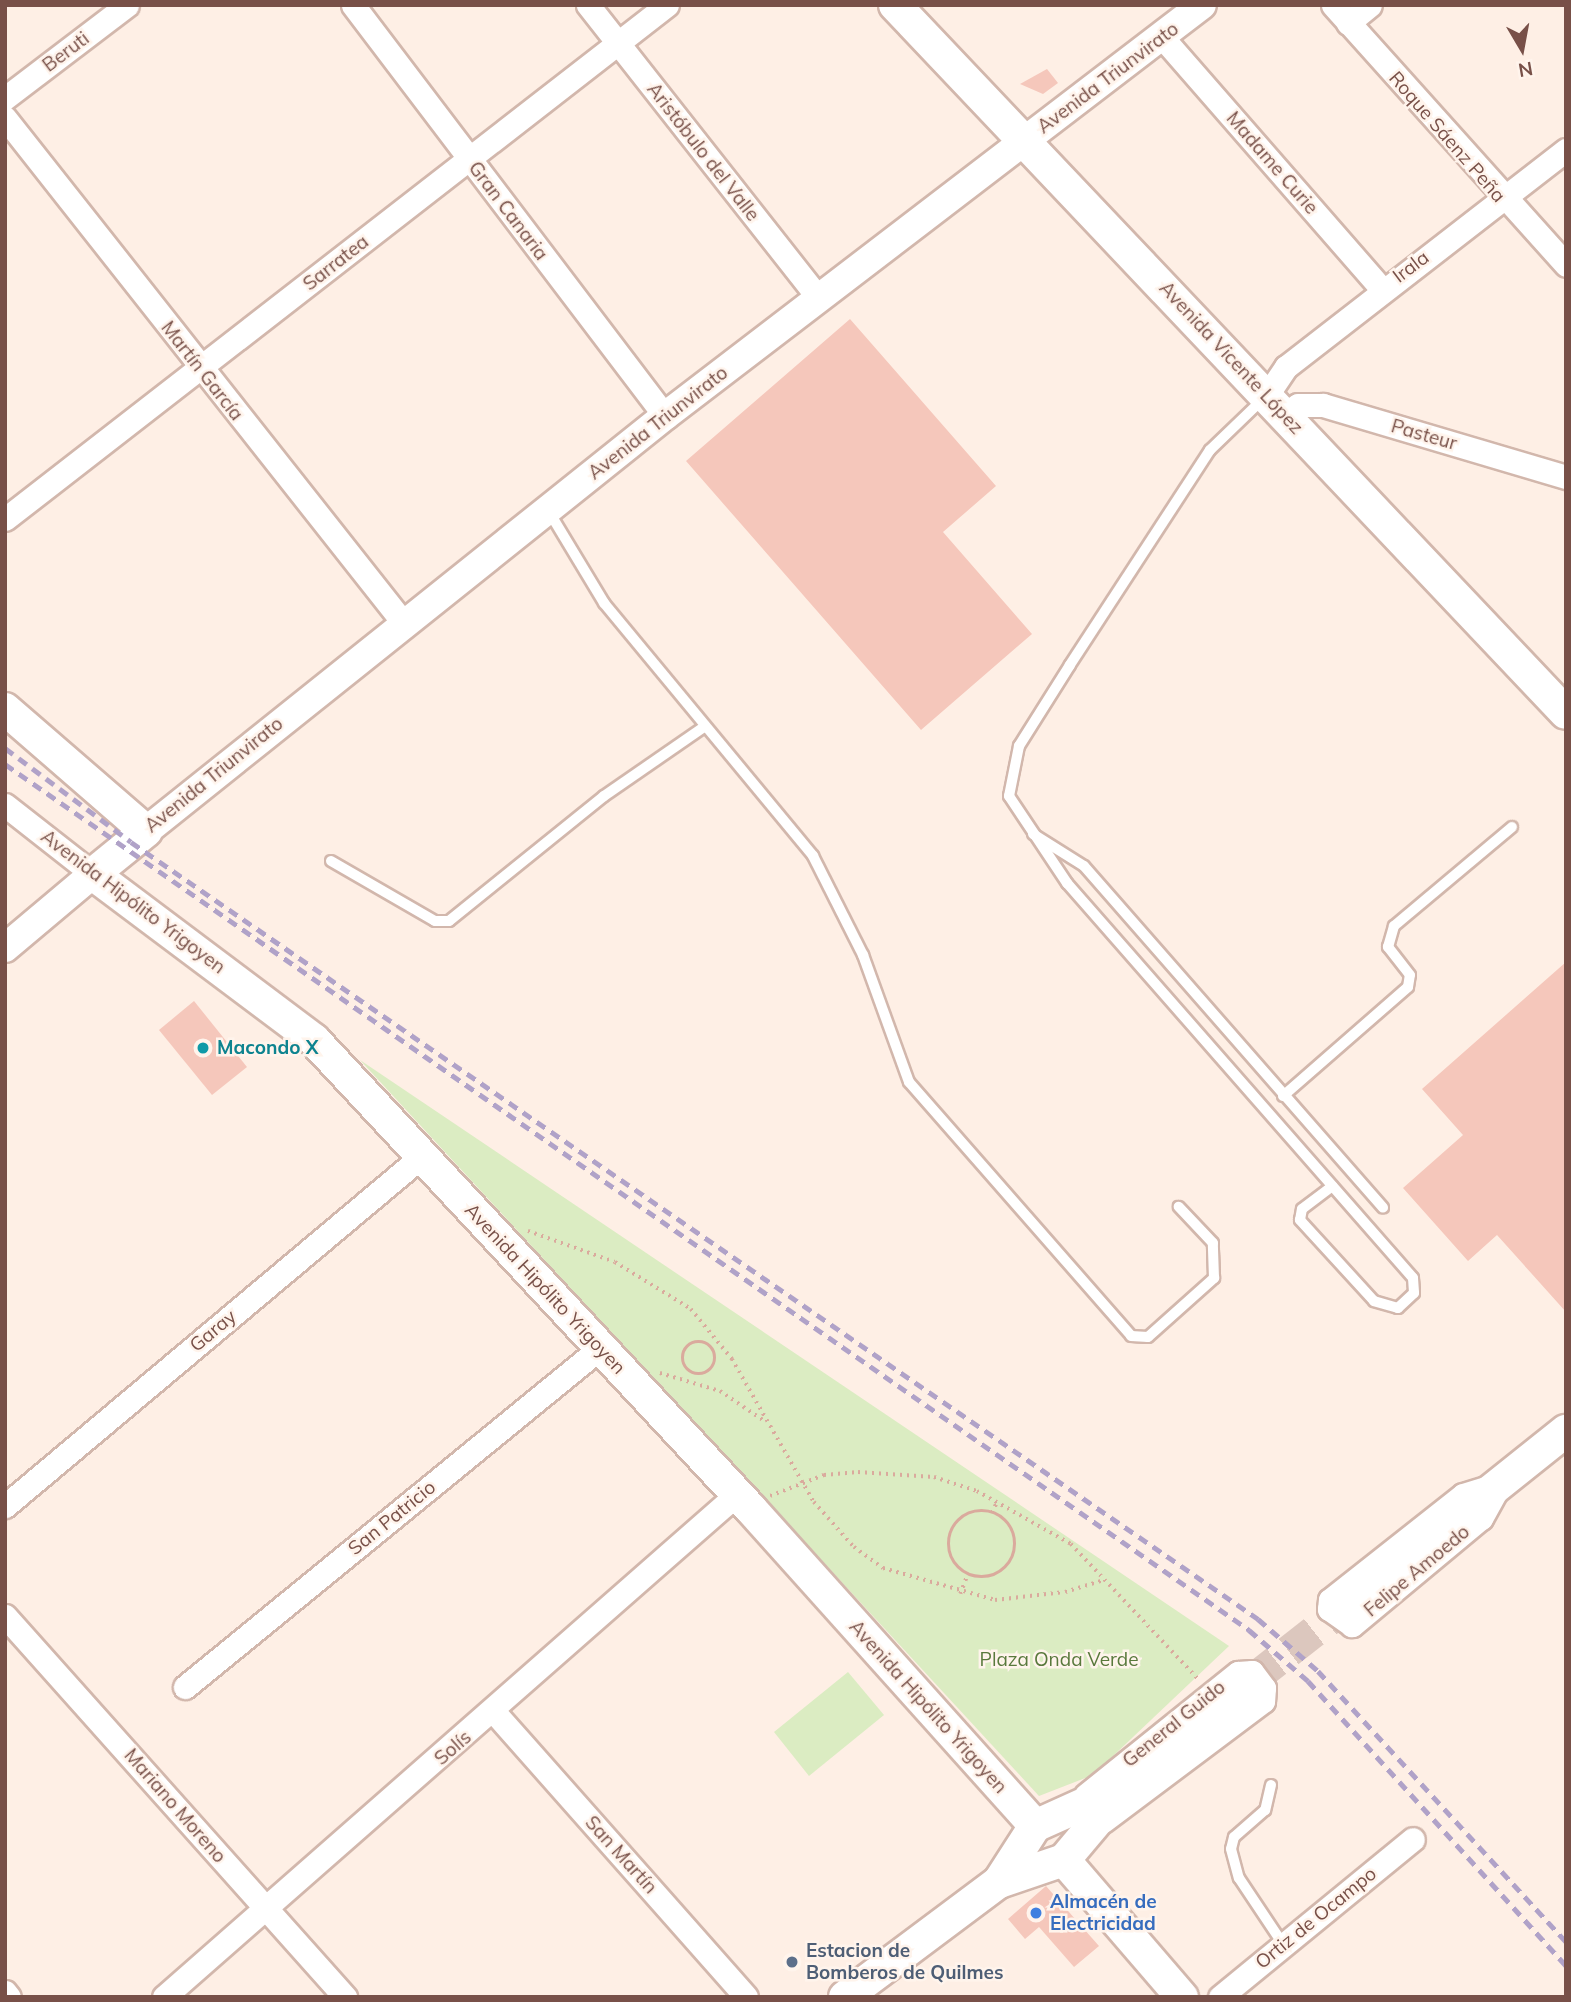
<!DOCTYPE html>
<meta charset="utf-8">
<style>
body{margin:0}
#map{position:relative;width:1571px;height:2002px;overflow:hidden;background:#feefe5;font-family:Mulish,sans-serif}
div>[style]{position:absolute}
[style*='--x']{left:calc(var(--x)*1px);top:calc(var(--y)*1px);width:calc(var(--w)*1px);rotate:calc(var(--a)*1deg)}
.green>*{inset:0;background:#dbecc2}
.building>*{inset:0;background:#f5c7bb}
.secondary-tunnel>*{height:32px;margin-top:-16px;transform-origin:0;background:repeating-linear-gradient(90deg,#dcc7be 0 32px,transparent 0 48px)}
.path>*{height:3.5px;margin-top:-1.75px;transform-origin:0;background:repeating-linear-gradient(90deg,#daaa9d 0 2px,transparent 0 7px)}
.path>.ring{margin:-1.75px;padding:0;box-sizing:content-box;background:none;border:3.5px solid #daaa9d;border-radius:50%}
.roads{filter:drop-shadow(2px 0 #d2b7ac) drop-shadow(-2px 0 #d2b7ac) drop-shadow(0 2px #d2b7ac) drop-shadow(0 -2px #d2b7ac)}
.service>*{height:10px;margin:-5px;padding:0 5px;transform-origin:5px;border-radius:5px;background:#fff}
.minor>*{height:23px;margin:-11.5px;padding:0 11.5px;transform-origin:11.5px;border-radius:11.5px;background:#fff}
.tertiary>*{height:28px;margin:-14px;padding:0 14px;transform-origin:14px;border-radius:14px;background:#fff}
.secondary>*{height:32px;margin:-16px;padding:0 16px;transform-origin:16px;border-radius:16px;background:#fff}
.rail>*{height:5px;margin-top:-2.5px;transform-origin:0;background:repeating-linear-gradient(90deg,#b0a2c8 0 10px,transparent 0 17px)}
.dots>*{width:19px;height:19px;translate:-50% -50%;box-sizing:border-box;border:4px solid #fff4ec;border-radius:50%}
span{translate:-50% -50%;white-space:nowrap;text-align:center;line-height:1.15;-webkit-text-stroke:5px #fff4ec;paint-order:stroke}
.street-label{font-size:19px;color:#785048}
.culture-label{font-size:19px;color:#0d838f;font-weight:700}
.left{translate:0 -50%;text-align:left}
.park-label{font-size:19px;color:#59793c}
.shop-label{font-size:19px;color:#366cbe;font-weight:700}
.service-label{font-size:19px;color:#4e5e75;font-weight:700}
.frame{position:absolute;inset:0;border:7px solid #785048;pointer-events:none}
.north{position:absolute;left:1487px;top:14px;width:70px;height:70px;-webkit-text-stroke:5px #fff4ec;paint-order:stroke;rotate:170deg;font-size:19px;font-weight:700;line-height:28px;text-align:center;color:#785048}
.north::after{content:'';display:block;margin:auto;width:24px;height:32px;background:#785048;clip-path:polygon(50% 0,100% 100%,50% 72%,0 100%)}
</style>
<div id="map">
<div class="green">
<i style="clip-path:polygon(360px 1060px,989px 1484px,1229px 1646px,1093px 1775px,1039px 1796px)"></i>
<i style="clip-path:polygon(848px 1672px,884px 1715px,809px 1776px,774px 1732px)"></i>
</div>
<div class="building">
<i style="clip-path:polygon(1047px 69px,1058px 83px,1043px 94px,1020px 84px)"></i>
<i style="clip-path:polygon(850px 319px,996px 486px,943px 532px,1032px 634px,921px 730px,686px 461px)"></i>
<i style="clip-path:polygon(1566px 962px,1566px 1312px,1497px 1235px,1468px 1261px,1403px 1188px,1463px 1135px,1422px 1089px)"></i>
<i style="clip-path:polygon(194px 1001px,247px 1067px,212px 1095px,159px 1030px)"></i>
<i style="clip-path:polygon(1046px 1886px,1099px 1946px,1074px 1967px,1039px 1927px,1025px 1939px,1008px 1919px)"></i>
</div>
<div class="secondary-tunnel">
<i style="--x:1251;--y:1681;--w:118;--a:-38.1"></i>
</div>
<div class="path">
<i style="--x:528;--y:1231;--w:92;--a:19.6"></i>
<i style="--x:615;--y:1262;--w:89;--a:31.7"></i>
<i style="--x:691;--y:1309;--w:65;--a:50.6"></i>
<i style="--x:732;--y:1359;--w:165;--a:60.2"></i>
<i style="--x:814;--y:1502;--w:60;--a:48.4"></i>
<i style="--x:854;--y:1547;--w:36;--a:36"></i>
<i style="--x:883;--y:1568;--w:116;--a:15.9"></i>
<i style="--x:995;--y:1600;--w:70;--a:-6.5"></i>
<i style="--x:1065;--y:1592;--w:41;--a:-17.1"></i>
<i class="ring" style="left:683px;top:1342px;width:28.5px;height:28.5px"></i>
<i style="--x:660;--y:1373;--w:63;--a:16.7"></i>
<i style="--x:720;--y:1391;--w:55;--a:34"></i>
<i style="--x:770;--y:1496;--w:58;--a:-21.3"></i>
<i style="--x:824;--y:1475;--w:34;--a:-5"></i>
<i style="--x:858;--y:1472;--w:76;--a:3.8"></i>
<i style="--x:934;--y:1477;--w:45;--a:18"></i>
<i style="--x:977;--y:1491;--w:108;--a:29.4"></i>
<i style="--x:1071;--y:1544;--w:185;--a:46.7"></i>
<i class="ring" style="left:949px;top:1511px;width:62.5px;height:62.5px"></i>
<i style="--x:992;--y:1513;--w:13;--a:-67"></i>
<i style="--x:960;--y:1594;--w:22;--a:-69"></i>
</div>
<div class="roads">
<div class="service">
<i style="--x:1263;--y:399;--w:74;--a:136.1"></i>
<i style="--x:1210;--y:450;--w:257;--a:123.1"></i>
<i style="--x:1070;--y:665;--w:96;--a:122.2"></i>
<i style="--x:1019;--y:746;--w:51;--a:101.3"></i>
<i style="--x:1009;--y:796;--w:105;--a:56.3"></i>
<i style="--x:1067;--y:883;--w:525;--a:48.78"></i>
<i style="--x:1413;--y:1278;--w:15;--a:86"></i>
<i style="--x:1414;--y:1293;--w:22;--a:137"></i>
<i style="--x:1398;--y:1308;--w:25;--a:-164"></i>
<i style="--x:1374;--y:1301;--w:110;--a:-132.4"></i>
<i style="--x:1300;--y:1220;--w:11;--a:-80"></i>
<i style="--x:1302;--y:1209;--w:38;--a:-37"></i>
<i style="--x:548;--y:510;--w:109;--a:58.9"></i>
<i style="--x:604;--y:603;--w:328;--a:50.4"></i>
<i style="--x:813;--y:856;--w:111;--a:63.2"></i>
<i style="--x:863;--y:955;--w:135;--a:70.1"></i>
<i style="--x:909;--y:1082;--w:337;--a:48.8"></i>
<i style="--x:1131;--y:1336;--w:17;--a:3"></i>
<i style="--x:1148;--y:1337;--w:89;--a:-41.8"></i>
<i style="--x:1214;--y:1278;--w:35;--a:-92"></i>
<i style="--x:1213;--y:1243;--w:50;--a:-133.4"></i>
<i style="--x:1033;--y:834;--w:60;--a:32.1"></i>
<i style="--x:1084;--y:866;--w:454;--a:48.8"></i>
<i style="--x:331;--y:861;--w:120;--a:30"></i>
<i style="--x:435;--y:921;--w:14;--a:0"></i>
<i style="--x:449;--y:921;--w:199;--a:-38.9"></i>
<i style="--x:604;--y:796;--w:121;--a:-34.6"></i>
<i style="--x:1283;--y:1096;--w:166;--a:-41.1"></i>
<i style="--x:1408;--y:987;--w:12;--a:-81"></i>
<i style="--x:1410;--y:975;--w:36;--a:-128"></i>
<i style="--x:1388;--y:947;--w:22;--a:-74"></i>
<i style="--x:1394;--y:926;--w:154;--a:-40"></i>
<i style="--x:1271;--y:1785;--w:26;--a:103"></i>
<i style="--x:1265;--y:1810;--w:41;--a:138.9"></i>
<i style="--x:1234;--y:1837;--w:12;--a:104"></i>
<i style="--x:1231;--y:1849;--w:30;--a:75"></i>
<i style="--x:1239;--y:1878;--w:79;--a:56.3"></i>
</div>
<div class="minor">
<i style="--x:353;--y:5;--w:516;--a:52.8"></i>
<i style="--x:588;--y:5;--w:374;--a:51.8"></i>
<i style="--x:1333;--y:5;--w:349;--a:48.1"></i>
<i style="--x:1348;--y:23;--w:28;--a:-39"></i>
<i style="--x:1162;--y:37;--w:335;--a:48.9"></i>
<i style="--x:5;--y:98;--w:153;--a:-37.3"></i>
<i style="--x:5;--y:118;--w:641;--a:51.72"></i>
<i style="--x:1267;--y:395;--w:34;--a:-56"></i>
<i style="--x:1286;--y:367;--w:354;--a:-37.8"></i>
<i style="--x:1285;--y:415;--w:16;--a:-38"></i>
<i style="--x:1298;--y:405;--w:25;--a:0"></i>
<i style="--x:1323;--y:405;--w:253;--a:16.5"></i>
<i style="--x:5;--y:519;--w:838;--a:-37.83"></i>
<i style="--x:5;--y:805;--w:112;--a:38.1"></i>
<i style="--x:1500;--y:1484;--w:39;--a:119"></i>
<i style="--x:1481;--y:1518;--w:168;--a:140.3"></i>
<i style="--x:1352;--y:1625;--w:28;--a:-145"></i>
<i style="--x:1329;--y:1609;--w:9;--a:-84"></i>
<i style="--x:1330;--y:1600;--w:169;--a:-38.3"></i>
<i style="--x:1463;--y:1495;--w:39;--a:-17"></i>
<i style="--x:5;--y:1506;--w:544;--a:-40.01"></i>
<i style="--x:5;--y:1616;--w:511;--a:48.25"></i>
<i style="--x:185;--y:1687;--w:536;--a:-39.24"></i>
<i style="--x:495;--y:1713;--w:379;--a:48.5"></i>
<i style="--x:1086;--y:1795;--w:195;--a:-38.8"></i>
<i style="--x:1238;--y:1673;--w:14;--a:-4"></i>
<i style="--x:1252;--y:1672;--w:20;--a:53"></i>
<i style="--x:1264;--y:1688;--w:13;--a:94"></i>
<i style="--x:1263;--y:1701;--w:200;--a:143.1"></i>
<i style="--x:5;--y:1992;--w:6;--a:51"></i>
<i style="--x:164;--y:1997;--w:762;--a:-41.28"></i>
<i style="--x:1220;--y:1997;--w:249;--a:-39.3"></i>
</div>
<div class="tertiary">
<i style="--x:146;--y:831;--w:665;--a:-38.65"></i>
<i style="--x:665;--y:416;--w:676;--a:-37.43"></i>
<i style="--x:5;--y:948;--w:115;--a:-40.1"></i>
</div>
<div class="secondary">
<i style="--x:895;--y:5;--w:975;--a:46.54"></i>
<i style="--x:5;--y:709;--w:186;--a:40.9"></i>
<i style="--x:146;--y:831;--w:68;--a:140.9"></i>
<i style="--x:93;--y:874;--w:276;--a:36.9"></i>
<i style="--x:314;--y:1040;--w:641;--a:47.02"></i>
<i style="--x:751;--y:1509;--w:426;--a:48.1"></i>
<i style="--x:1344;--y:1608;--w:284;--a:-38.6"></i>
<i style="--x:1064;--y:1860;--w:181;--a:49.3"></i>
<i style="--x:999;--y:1882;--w:67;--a:-57.3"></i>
<i style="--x:1035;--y:1826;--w:85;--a:-24.2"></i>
<i style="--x:845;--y:1997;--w:192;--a:-36.8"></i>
<i style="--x:999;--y:1882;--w:69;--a:-18.7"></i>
<i style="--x:1064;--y:1860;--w:99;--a:-49.9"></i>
<i style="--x:1128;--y:1784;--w:160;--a:-39.9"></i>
</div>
</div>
<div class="rail">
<i style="--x:5;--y:748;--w:157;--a:36.7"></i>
<i style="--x:131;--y:842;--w:1369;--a:34.58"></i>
<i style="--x:1258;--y:1619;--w:79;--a:40.9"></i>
<i style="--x:1318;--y:1671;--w:367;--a:47.5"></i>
<i style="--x:5;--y:764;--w:1516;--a:34.84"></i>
<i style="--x:1249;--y:1630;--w:78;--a:40.8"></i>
<i style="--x:1308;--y:1681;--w:384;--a:47.8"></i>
</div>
<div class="dots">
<i style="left:203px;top:1048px;background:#0f9aa8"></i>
<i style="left:1036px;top:1913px;background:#3f7fe0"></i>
<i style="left:792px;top:1962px;background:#5c6f8a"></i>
</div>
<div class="street-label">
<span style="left:66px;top:52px;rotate:-37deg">Beruti</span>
<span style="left:1108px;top:78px;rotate:-37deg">Avenida Triunvirato</span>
<span style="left:1447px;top:137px;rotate:49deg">Roque Sáenz Peña</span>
<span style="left:703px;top:152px;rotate:52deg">Aristóbulo del Valle</span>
<span style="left:1272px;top:163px;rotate:49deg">Madame Curie</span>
<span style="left:508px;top:211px;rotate:53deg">Gran Canaria</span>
<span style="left:336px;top:263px;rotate:-38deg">Sarratea</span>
<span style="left:1411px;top:267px;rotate:-37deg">Irala</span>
<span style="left:1231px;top:358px;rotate:47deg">Avenida Vicente López</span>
<span style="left:202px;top:371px;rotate:52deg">Martín García</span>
<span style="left:658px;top:423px;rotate:-38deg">Avenida Triunvirato</span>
<span style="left:1424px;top:435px;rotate:16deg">Pasteur</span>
<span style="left:214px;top:775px;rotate:-39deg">Avenida Triunvirato</span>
<span style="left:133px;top:902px;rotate:37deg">Avenida Hipólito Yrigoyen</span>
<span style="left:545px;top:1289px;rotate:47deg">Avenida Hipólito Yrigoyen</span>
<span style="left:213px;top:1331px;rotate:-40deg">Garay</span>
<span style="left:392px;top:1518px;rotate:-39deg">San Patricio</span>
<span style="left:1417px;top:1571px;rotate:-40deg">Felipe Amoedo</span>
<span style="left:928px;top:1707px;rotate:48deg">Avenida Hipólito Yrigoyen</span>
<span style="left:1174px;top:1724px;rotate:-39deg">General Guido</span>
<span style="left:453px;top:1748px;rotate:-41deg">Solís</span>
<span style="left:175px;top:1806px;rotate:49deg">Mariano Moreno</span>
<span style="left:621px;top:1855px;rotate:48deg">San Martín</span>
<span style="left:1316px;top:1918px;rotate:-39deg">Ortiz de Ocampo</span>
</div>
<div class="culture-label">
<span class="left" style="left:217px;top:1048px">Macondo X</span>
</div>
<div class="park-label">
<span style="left:1059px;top:1660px">Plaza Onda Verde</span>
</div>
<div class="shop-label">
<span class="left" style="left:1050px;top:1913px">Almacén de<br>Electricidad</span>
</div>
<div class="service-label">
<span class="left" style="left:806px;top:1962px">Estacion de<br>Bomberos de Quilmes</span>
</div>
<div class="frame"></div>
<div class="north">N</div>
</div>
